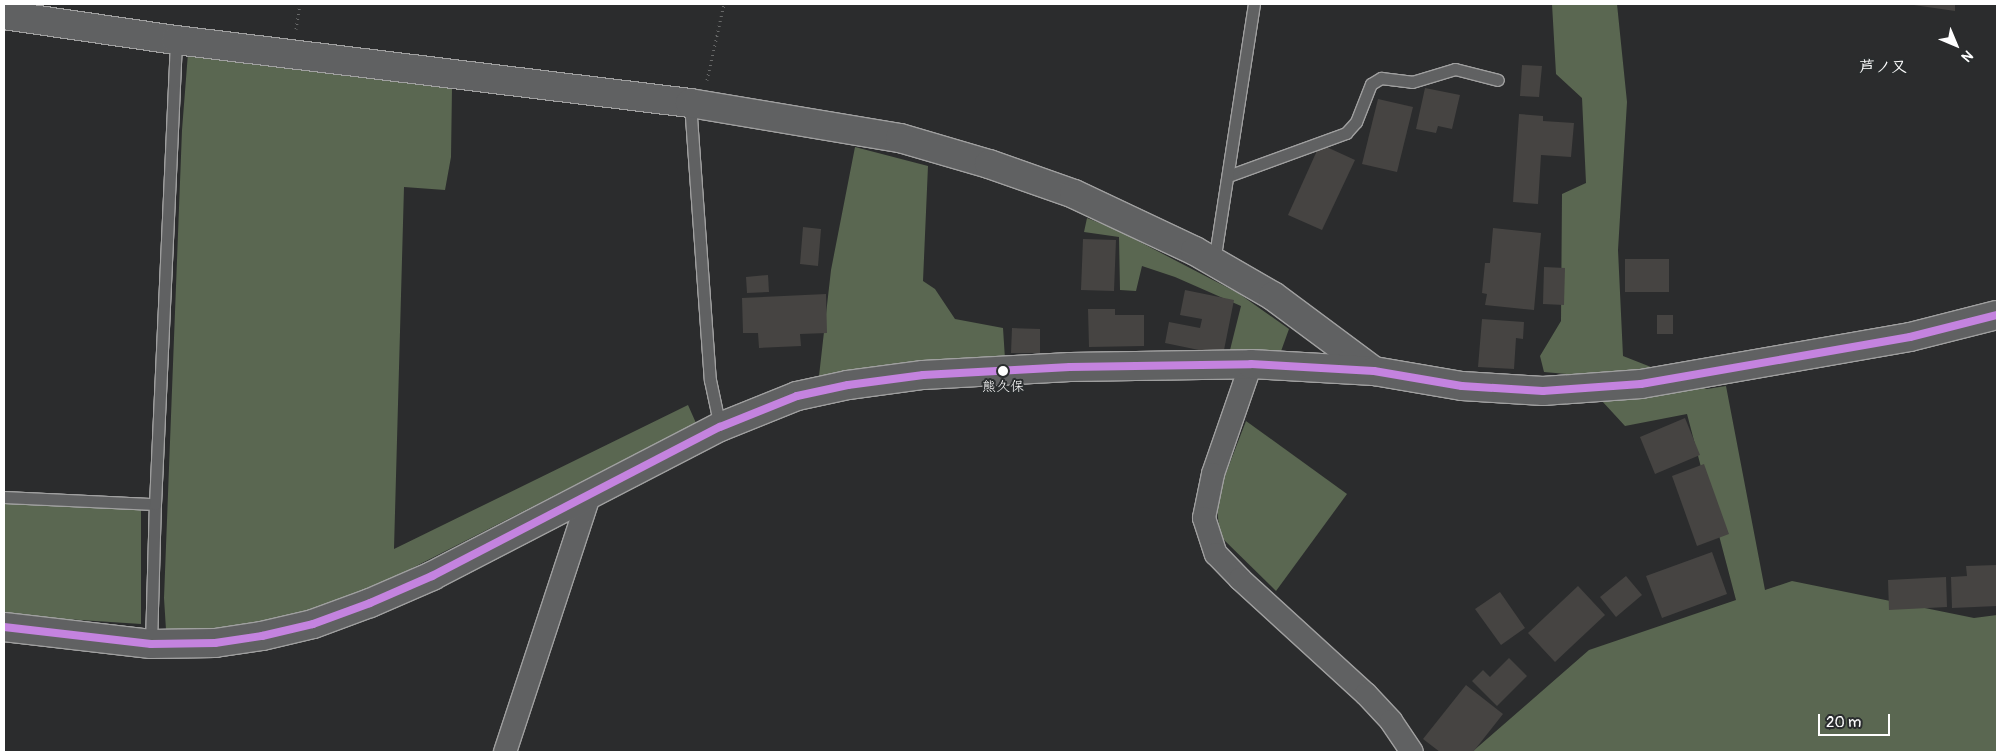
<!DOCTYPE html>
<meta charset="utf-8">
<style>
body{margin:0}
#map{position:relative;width:2001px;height:756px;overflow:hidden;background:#2b2c2d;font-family:Pangolin,"Klee One",sans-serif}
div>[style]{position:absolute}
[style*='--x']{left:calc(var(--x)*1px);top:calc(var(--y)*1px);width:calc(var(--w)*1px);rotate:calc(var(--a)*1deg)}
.green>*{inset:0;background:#5a6751}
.building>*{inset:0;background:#464442}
.path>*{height:3px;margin-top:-1.5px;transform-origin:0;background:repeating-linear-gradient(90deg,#686969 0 1px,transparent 0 5px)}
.roads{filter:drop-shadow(1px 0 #a0a0a0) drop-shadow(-1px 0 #a0a0a0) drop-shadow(0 1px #a0a0a0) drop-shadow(0 -1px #a0a0a0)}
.service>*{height:11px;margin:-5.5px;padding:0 5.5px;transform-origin:5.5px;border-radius:5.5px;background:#606162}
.minor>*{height:22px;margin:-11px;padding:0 11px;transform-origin:11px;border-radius:11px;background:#606162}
.tertiary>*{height:28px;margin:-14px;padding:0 14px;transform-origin:14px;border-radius:14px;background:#606162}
.secondary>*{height:28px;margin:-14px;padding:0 14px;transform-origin:14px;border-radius:14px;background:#606162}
.bus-1>*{height:8px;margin:-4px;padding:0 4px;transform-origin:4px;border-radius:4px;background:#c483df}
.dots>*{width:14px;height:14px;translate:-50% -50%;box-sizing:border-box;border:2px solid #2a2d2e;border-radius:50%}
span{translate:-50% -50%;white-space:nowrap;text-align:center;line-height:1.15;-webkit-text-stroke:4px #2a2d2e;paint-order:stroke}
.bus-label{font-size:14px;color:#fff}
.neighbourhood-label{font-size:16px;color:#fff;font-weight:700}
.frame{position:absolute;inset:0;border:5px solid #fff;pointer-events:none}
.north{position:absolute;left:1931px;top:20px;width:50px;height:50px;-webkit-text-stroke:4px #2a2d2e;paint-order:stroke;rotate:135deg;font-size:14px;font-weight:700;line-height:20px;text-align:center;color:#fff}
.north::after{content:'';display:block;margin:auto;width:18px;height:22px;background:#fff;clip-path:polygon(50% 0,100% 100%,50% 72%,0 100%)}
.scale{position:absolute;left:1818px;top:714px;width:72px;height:22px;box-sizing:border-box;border:2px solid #fff;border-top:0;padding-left:6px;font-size:15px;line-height:18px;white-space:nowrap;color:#fff;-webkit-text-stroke:4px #2a2d2e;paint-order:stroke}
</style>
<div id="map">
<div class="green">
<i style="clip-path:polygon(1552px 4px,1617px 4px,1627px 102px,1618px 250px,1623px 356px,1707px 389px,1726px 386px,1765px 590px,1792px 581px,1974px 618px,1997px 615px,1997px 752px,1472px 752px,1589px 650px,1736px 600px,1687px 414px,1625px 426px,1578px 375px,1544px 372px,1540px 356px,1561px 321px,1562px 194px,1586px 183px,1582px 98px,1556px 74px)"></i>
<i style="clip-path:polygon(188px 53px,452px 88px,451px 157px,445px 190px,404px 187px,394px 549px,688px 405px,696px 423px,385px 582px,308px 613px,256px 625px,211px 630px,166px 630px,164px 598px,182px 130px)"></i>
<i style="clip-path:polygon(855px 147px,928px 166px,923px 281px,935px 289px,955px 319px,1003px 328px,1005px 359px,888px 367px,819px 376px,831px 270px)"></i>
<i style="clip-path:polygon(1087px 218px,1115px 229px,1238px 293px,1289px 329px,1280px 354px,1229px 354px,1241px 306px,1175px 277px,1142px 266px,1136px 291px,1120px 290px,1119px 237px,1084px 232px)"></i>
<i style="clip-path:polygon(1246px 421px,1347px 494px,1276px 591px,1220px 536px,1216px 499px)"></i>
<i style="clip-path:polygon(4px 500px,141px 508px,141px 624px,4px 615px)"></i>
</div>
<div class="building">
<i style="clip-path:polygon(1907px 4px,1955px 4px,1955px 11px)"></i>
<i style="clip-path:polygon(1522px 65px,1542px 66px,1539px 97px,1520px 96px)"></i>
<i style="clip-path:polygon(1425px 88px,1460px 95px,1452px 129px,1438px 126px,1436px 133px,1416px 129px)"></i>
<i style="clip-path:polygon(1378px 99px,1413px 107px,1397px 172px,1362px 164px)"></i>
<i style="clip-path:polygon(1519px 114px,1543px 116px,1543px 121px,1574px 123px,1571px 157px,1541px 155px,1538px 204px,1513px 202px)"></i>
<i style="clip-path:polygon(1320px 144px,1355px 160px,1322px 230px,1288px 215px)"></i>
<i style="clip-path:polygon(803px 227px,821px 229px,818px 266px,800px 264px)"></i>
<i style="clip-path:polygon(1493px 228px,1541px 233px,1534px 310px,1485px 305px,1487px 294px,1482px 293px,1485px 263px,1490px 263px)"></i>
<i style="clip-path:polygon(1083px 239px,1116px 240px,1114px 291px,1081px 290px)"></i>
<i style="clip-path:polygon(1625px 259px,1669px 259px,1669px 292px,1625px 292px)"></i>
<i style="clip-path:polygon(1544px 267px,1565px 268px,1564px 305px,1543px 304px)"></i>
<i style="clip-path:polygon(768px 275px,769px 292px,747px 293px,746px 277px)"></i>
<i style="clip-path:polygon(1185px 290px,1234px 300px,1223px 355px,1165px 343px,1169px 322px,1200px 328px,1202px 319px,1180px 315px)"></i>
<i style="clip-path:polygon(826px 294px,827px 333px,800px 334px,801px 346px,759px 348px,758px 333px,743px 333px,742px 298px)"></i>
<i style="clip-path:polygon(1088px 309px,1115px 309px,1115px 315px,1144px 315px,1144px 346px,1089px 347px)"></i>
<i style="clip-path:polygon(1657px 315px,1673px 315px,1673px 334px,1657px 334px)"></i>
<i style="clip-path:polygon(1482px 319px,1524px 322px,1523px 339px,1516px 338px,1514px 369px,1478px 367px)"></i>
<i style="clip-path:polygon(1012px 328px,1040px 329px,1040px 353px,1011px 353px)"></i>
<i style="clip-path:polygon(1685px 418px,1700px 455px,1655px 474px,1640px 437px)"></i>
<i style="clip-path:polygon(1704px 464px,1729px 534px,1697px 546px,1672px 476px)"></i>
<i style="clip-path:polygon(1712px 552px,1727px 594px,1662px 618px,1646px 576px)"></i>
<i style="clip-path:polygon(1997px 565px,1997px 606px,1952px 608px,1951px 577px,1967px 576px,1966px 566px)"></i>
<i style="clip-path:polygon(1626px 576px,1642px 595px,1616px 617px,1600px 597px)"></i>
<i style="clip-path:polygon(1946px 577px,1947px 607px,1889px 610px,1888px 580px)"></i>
<i style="clip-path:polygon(1578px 586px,1605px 615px,1555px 662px,1528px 633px)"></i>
<i style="clip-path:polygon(1500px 592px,1525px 628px,1501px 645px,1475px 609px)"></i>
<i style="clip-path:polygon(1509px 658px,1527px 676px,1497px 706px,1472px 681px,1483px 670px,1490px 677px)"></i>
<i style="clip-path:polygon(1466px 685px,1503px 714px,1473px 752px,1440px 752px,1423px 739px)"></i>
</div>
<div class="path">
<i style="--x:296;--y:29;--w:25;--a:-81"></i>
<i style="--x:707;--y:80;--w:78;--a:-77.4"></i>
</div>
<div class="roads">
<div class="service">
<i style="--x:690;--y:103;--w:278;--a:85.9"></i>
<i style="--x:710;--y:380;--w:48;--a:78"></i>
<i style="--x:1228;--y:176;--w:126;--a:-20"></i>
<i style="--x:1346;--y:133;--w:15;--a:-48"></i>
<i style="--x:1356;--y:122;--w:41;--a:-68.5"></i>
<i style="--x:1371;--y:84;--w:12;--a:-31"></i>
<i style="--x:1381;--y:78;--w:31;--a:7"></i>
<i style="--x:1412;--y:82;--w:45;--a:-16.8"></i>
<i style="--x:1455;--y:69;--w:44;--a:14.3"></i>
<i style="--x:1214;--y:262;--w:261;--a:-81.2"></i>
<i style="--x:4;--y:497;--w:151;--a:2.7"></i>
<i style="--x:151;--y:644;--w:140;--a:-88.4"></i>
<i style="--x:155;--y:504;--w:464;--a:-87.4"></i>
</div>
<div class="minor">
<i style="--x:1251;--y:364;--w:116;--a:109.1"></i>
<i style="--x:1213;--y:474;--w:45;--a:101.6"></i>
<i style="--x:1204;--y:518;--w:38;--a:72"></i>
<i style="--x:1216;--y:554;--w:35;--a:46"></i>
<i style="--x:1240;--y:579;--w:171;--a:42.4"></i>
<i style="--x:1366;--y:694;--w:37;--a:47"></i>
<i style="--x:1391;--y:721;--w:37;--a:56"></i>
<i style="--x:505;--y:752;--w:272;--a:-71.8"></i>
</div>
<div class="tertiary">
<i style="--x:4;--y:15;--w:174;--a:8.3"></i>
<i style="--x:176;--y:40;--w:518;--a:6.99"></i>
<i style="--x:690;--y:103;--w:213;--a:9.5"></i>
<i style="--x:900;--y:138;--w:93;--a:16.3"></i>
<i style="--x:989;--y:164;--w:90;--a:19.4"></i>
<i style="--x:1074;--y:194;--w:134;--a:25.2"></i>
<i style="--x:1195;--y:251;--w:90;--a:30"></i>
<i style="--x:1273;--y:296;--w:126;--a:36.6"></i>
</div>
<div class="secondary">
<i style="--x:4;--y:627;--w:148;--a:6.6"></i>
<i style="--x:151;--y:644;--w:64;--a:-0.9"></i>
<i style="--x:215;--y:643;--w:48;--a:-8.5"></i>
<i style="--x:262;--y:636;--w:52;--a:-13.2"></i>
<i style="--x:313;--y:624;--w:61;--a:-20.2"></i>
<i style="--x:370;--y:603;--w:68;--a:-23.5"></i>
<i style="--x:432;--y:576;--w:324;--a:-27.4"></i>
<i style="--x:720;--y:427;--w:83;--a:-21.9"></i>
<i style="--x:797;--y:396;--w:52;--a:-12.2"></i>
<i style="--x:848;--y:385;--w:76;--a:-7.6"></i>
<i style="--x:923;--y:375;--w:147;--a:-3.1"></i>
<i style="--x:1070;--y:367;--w:181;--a:-0.9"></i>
<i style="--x:1251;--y:364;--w:123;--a:3.3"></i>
<i style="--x:1374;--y:371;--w:89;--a:9.7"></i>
<i style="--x:1462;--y:386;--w:81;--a:3.5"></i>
<i style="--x:1543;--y:391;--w:98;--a:-4.1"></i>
<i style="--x:1641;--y:384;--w:273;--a:-9.9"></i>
<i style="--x:1910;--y:337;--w:90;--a:-14.2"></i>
</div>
</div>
<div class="bus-1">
<i style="--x:4;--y:627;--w:148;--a:6.6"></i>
<i style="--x:151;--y:644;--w:64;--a:-0.9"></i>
<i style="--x:215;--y:643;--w:48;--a:-8.5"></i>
<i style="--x:262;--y:636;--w:52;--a:-13.2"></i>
<i style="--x:313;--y:624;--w:61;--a:-20.2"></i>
<i style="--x:370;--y:603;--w:68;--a:-23.5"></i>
<i style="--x:432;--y:576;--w:324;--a:-27.4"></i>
<i style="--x:720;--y:427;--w:83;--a:-21.9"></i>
<i style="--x:797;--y:396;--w:52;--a:-12.2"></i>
<i style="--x:848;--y:385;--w:76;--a:-7.6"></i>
<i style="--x:923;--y:375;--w:147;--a:-3.1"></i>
<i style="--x:1070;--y:367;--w:181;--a:-0.9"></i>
<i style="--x:1251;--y:364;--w:123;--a:3.3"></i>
<i style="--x:1374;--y:371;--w:89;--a:9.7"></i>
<i style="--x:1462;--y:386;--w:81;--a:3.5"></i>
<i style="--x:1543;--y:391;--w:98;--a:-4.1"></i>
<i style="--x:1641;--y:384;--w:273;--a:-9.9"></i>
<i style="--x:1910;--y:337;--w:90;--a:-14.2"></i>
</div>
<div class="dots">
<i style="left:1003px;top:371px;background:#fff"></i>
</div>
<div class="bus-label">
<span style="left:1003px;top:387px">熊久保</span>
</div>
<div class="neighbourhood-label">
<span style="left:1883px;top:67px">芦ノ又</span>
</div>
<div class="frame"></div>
<div class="north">N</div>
<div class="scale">20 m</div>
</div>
